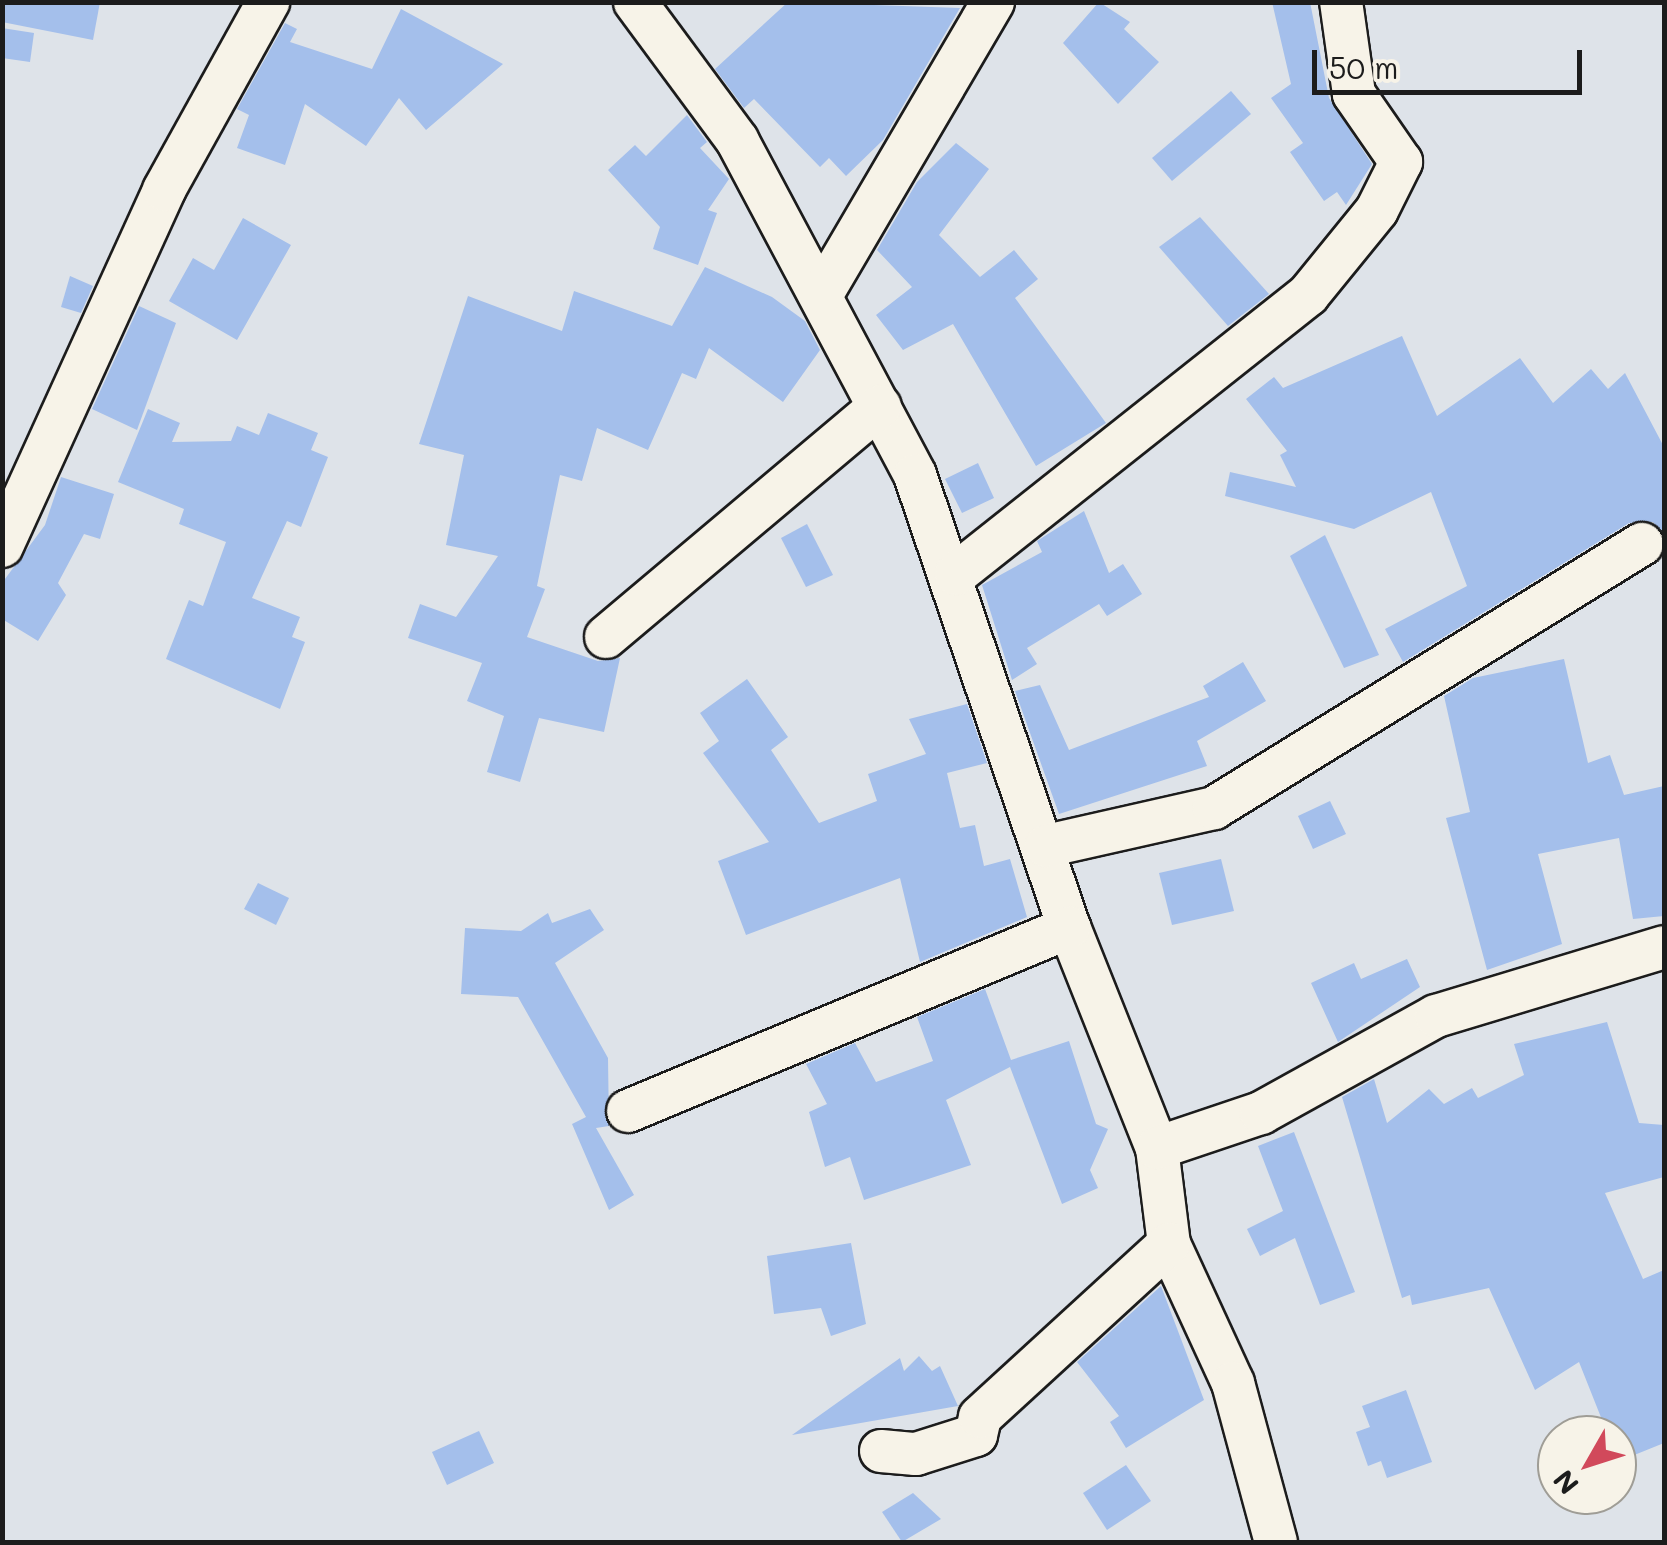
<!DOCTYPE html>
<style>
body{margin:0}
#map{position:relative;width:1667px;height:1545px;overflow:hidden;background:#dee3e9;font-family:Mali,sans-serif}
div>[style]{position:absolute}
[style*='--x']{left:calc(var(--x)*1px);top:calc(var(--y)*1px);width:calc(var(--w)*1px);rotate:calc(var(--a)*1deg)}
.building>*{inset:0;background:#a4bfeb}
.roads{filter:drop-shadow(2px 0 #1c1c1c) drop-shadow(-2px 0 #1c1c1c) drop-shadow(0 2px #1c1c1c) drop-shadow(0 -2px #1c1c1c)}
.minor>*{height:42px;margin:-21px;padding:0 21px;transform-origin:21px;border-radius:21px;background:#f7f3e8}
span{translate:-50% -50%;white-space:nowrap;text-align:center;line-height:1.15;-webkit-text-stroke:10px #f7f3e8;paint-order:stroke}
.frame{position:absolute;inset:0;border:5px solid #1c1c1c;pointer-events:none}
.north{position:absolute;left:1537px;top:1415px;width:100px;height:100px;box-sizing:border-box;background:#f7f3e8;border:2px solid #9f9d96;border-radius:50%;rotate:231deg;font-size:28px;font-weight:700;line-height:40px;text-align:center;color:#1c1c1c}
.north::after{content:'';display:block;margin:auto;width:35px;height:45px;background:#d1495b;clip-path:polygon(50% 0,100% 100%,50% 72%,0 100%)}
.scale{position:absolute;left:1312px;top:50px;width:270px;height:45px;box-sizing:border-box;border:5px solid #1c1c1c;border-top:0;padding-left:12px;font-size:30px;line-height:35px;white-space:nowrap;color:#1c1c1c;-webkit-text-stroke:8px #f7f3e8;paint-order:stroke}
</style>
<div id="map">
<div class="building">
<i style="clip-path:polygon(2px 2px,100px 2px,93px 40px,2px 22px)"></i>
<i style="clip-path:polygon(788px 2px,960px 8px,883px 140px,846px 176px,829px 158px,820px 167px,754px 99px,744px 108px,715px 69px)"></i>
<i style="clip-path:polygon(1099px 2px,1130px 22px,1124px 29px,1159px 62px,1118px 104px,1063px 43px)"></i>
<i style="clip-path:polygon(1272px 2px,1310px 2px,1329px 98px,1372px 164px,1346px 205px,1337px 192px,1324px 201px,1290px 152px,1303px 143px,1271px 98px,1291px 84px)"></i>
<i style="clip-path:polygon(401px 9px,503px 64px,426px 130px,399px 98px,366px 146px,305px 104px,285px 165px,237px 148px,249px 115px,237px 109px,285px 23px,297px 29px,290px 42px,372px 69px)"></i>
<i style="clip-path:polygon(2px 28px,34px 33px,30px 62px,2px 58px)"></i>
<i style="clip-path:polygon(1231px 91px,1251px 114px,1172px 181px,1152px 158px)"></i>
<i style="clip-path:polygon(687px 115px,707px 142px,700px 148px,729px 179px,708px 210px,717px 213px,698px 265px,653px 249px,660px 227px,608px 170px,635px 145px,646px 156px)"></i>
<i style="clip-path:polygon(956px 143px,989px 169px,939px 235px,980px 277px,1014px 250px,1038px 279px,1015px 298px,1106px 423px,1036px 466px,953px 324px,903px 350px,876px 315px,912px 287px,877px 250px,917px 182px)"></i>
<i style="clip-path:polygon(1200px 217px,1269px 294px,1228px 326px,1159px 247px)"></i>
<i style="clip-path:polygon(243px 218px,291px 245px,237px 340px,169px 301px,193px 258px,214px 270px)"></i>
<i style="clip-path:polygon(705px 267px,772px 297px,805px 321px,820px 350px,783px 402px,709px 348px,696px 379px,682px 373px,648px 450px,597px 428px,582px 481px,560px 475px,537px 586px,545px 589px,527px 637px,598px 661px,620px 658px,604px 732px,539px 718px,520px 782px,487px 772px,504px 716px,467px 701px,482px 663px,408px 638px,420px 604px,456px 617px,498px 556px,446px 545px,464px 455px,419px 444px,468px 296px,562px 331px,574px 291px,672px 326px)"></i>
<i style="clip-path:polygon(70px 276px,93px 286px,81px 313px,61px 307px)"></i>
<i style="clip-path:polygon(139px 306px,176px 323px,137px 430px,92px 409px)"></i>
<i style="clip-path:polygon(1402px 336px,1437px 416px,1520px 358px,1553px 403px,1591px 369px,1608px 389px,1625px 373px,1664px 447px,1664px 534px,1653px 522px,1629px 523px,1403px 662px,1385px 629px,1467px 586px,1431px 492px,1354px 529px,1225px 496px,1230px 472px,1296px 487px,1280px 455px,1287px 451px,1246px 399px,1274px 377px,1283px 388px)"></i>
<i style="clip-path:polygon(148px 409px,180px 423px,172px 442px,231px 441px,237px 426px,259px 435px,268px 413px,318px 433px,311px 450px,328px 457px,301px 527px,287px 521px,252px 598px,300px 617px,292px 637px,305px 642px,280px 709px,166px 659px,189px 600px,203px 606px,226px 542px,179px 524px,184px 509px,118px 482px)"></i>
<i style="clip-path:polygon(978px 463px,994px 498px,962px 513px,945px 479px)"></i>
<i style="clip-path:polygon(61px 477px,114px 494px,100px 539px,84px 534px,58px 583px,66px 595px,38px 641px,2px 619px,2px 583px,45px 525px)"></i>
<i style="clip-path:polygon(1084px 511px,1109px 573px,1123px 564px,1142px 594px,1107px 616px,1099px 604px,1027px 648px,1037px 664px,1012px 680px,982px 585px,1042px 552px,1037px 541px)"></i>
<i style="clip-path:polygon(807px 524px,833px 575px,806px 587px,781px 538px)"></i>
<i style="clip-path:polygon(1325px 535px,1379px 655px,1344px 668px,1290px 556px)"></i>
<i style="clip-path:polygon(1564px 659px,1588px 763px,1610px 755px,1624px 795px,1664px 786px,1664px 916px,1633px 919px,1619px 838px,1538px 854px,1562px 944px,1487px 970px,1446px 818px,1470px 812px,1444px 696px,1473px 678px)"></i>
<i style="clip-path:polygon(1243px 662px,1266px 701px,1197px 741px,1207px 766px,1059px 814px,1015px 691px,1040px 685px,1069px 750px,1209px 697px,1203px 686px)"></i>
<i style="clip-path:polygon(747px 679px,788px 737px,771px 750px,819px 823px,877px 801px,868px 774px,926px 754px,909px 719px,967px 704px,987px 763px,947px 773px,960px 828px,975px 825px,984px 866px,1010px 859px,1027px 917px,920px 962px,900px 878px,746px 935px,718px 861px,769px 842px,703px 753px,719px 741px,700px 713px)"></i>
<i style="clip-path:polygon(1330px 801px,1346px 834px,1313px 849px,1298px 816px)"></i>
<i style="clip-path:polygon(1221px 859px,1234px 911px,1172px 925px,1159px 873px)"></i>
<i style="clip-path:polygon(258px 883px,289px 898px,276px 925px,244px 909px)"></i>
<i style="clip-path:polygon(590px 909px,604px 930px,555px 963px,608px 1058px,609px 1126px,596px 1128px,634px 1195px,609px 1210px,572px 1124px,586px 1117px,518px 997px,461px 994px,465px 928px,521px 931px,548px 913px,552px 923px)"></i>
<i style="clip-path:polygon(1407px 959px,1420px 987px,1338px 1042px,1311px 983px,1354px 963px,1361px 979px)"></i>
<i style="clip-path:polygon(985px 989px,1011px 1060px,1069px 1041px,1096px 1124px,1108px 1129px,1090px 1170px,1098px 1188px,1062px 1204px,1010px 1067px,946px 1100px,971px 1165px,864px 1200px,850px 1157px,825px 1167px,809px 1112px,827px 1104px,806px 1064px,855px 1043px,876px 1082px,933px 1061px,917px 1017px)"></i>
<i style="clip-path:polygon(1607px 1022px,1639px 1123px,1664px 1125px,1664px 1177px,1605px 1193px,1643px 1279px,1664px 1270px,1664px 1443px,1617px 1462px,1617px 1435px,1608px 1435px,1579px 1362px,1535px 1390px,1489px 1288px,1412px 1305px,1410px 1295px,1402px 1298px,1342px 1097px,1374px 1079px,1387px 1123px,1429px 1089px,1444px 1104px,1472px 1088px,1478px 1098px,1524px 1075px,1514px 1044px)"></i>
<i style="clip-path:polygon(1294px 1132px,1355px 1292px,1320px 1305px,1295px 1238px,1260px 1256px,1247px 1229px,1283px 1211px,1258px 1146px)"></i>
<i style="clip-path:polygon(851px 1243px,866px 1324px,831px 1336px,821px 1308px,774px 1314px,767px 1256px)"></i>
<i style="clip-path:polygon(1161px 1286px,1204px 1400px,1126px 1448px,1110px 1422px,1119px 1416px,1077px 1362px)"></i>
<i style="clip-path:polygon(919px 1356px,932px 1371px,940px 1366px,958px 1406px,792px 1435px,900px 1358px,904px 1371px)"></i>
<i style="clip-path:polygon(1406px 1390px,1432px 1462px,1387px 1478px,1381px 1461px,1368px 1466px,1356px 1432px,1370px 1427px,1362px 1406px)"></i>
<i style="clip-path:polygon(479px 1431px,494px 1463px,447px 1485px,432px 1452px)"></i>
<i style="clip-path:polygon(1126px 1465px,1151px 1501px,1107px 1530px,1083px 1493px)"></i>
<i style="clip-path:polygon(913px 1493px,941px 1519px,902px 1542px,882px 1512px)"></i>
</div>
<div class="roads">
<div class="minor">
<i style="--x:635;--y:2;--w:172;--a:53.5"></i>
<i style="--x:737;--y:140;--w:379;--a:62"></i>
<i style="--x:915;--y:475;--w:478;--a:71.2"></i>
<i style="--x:1069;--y:927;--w:238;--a:68.3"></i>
<i style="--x:1157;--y:1148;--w:97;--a:82.9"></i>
<i style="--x:1169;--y:1244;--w:153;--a:65.3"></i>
<i style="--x:1233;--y:1383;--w:165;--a:74.9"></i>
<i style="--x:823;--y:292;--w:336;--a:-59.6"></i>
<i style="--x:2;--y:546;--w:391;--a:-65.5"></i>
<i style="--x:164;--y:190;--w:215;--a:-61"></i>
<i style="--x:956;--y:574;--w:449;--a:-38.4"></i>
<i style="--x:1308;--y:295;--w:109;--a:-50.9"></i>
<i style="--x:1377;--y:210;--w:54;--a:-63.4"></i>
<i style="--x:1401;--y:162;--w:83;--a:-124.7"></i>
<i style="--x:1354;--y:94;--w:93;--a:-98"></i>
<i style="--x:606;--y:637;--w:358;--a:-40.1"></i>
<i style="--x:1046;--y:846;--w:172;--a:-12.7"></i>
<i style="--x:1214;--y:808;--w:503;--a:-31.67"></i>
<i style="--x:628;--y:1111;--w:478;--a:-22.6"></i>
<i style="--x:1157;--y:1148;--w:110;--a:-18.6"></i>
<i style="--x:1261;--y:1113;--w:200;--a:-29"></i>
<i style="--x:1436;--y:1016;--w:238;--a:-16.8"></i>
<i style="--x:881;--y:1451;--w:35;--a:5"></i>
<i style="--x:916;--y:1454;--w:63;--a:-17.6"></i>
<i style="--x:976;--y:1435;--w:18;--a:-77"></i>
<i style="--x:980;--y:1417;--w:256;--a:-42.5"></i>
</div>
</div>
<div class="frame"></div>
<div class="north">N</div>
<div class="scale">50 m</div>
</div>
